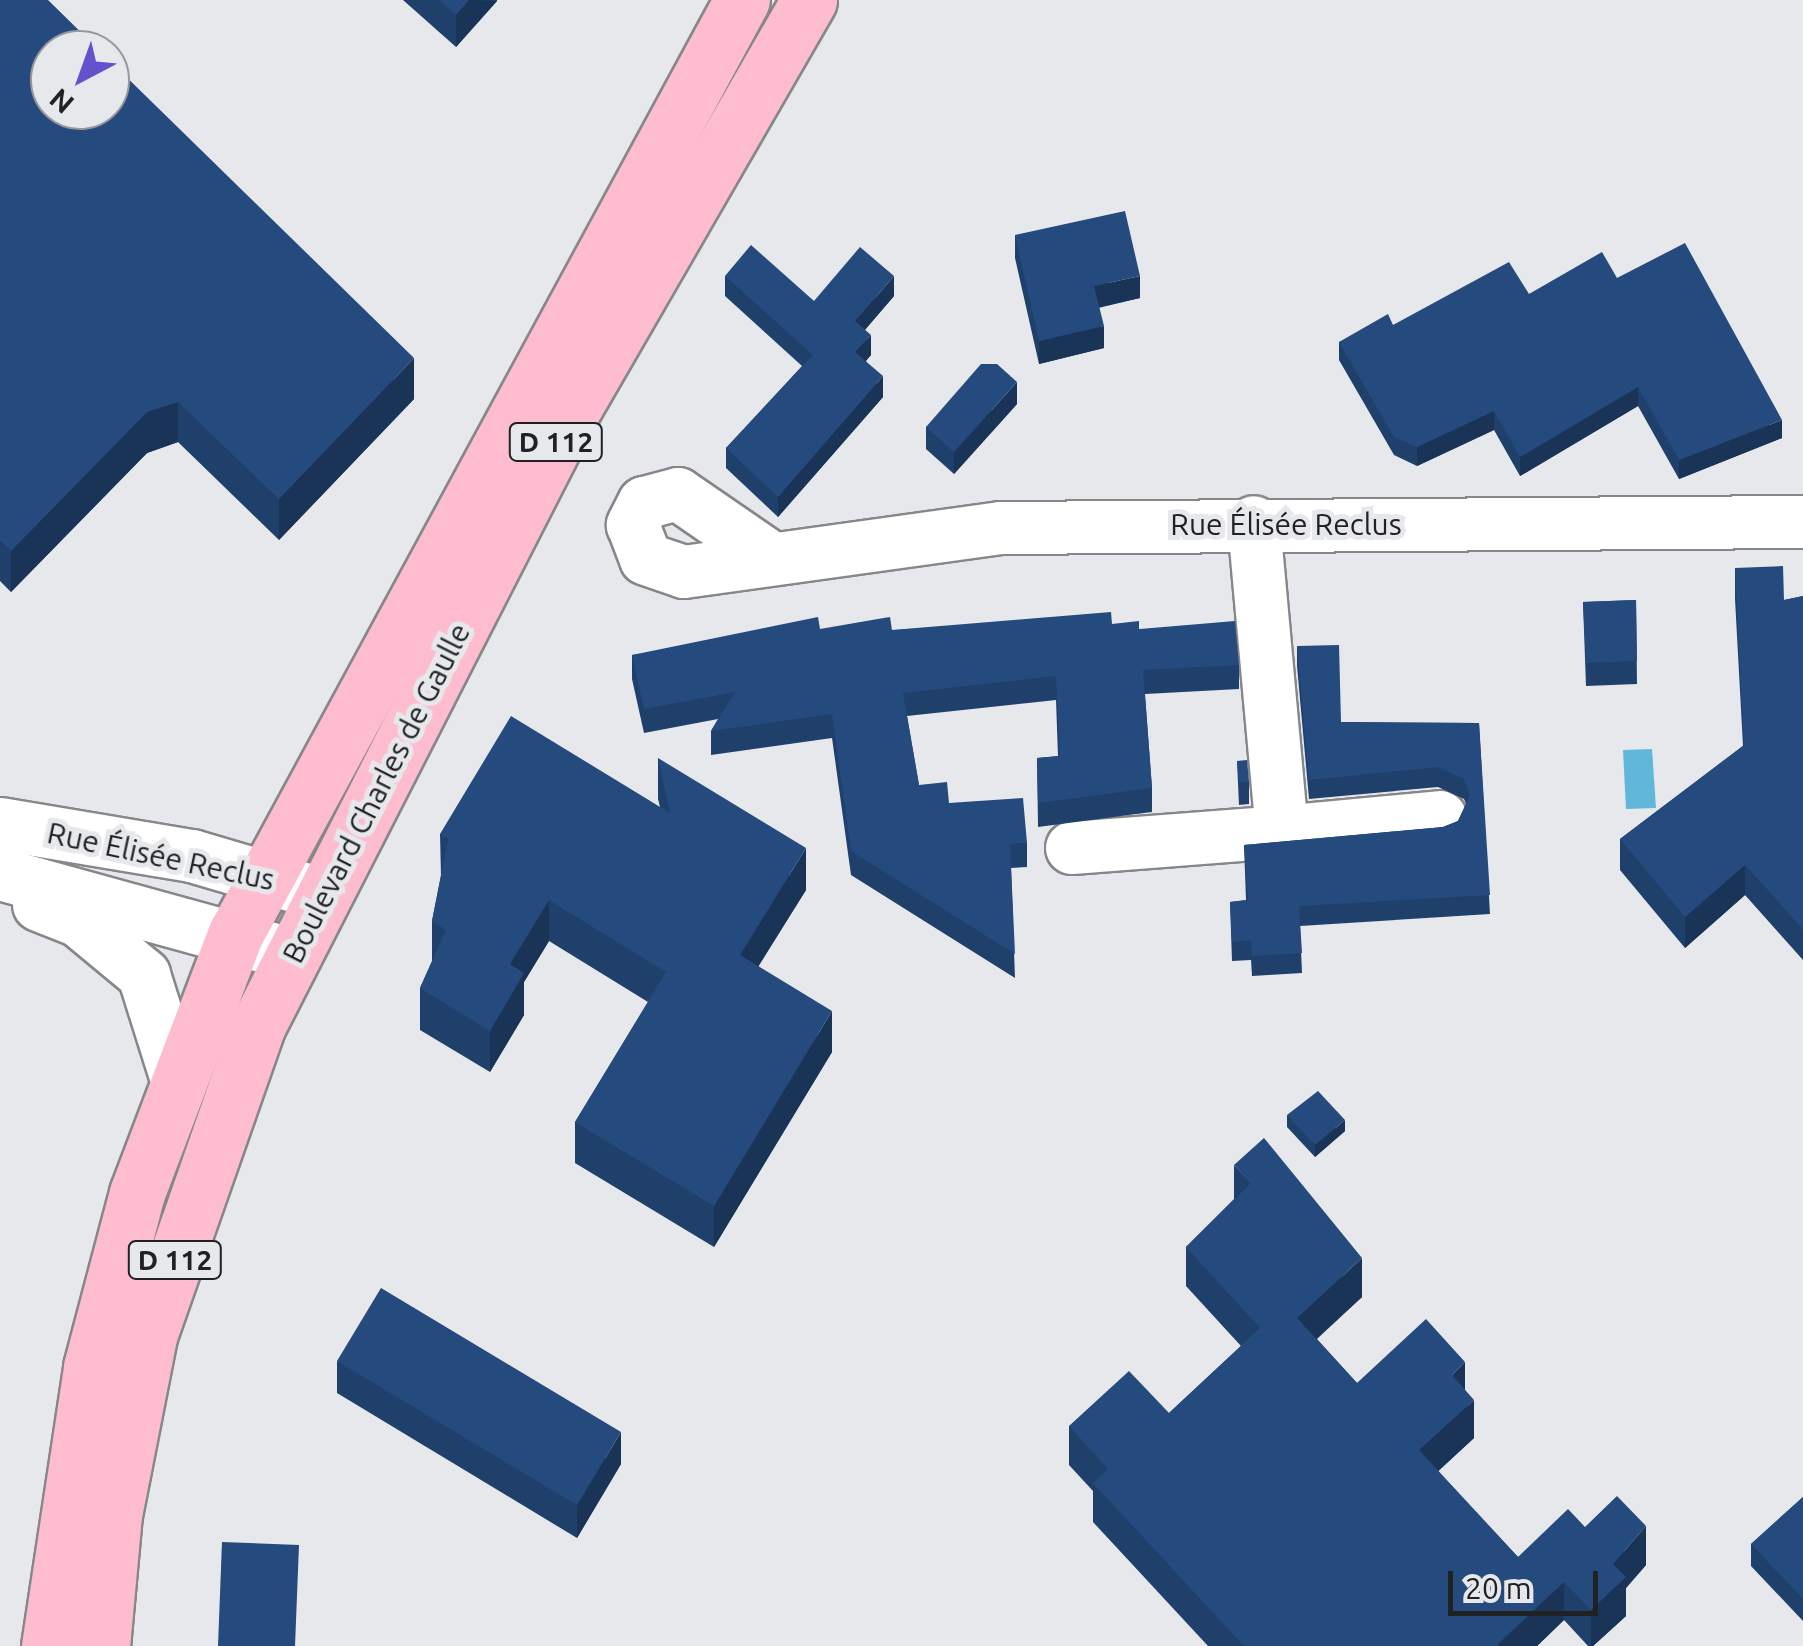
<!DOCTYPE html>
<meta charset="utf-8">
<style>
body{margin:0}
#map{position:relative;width:1803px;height:1646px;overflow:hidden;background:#e6e8eb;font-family:Ubuntu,sans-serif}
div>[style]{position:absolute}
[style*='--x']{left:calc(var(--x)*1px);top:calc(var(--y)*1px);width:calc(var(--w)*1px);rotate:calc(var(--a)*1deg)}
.water>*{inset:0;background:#60b7da}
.roads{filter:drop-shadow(2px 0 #85878a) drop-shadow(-2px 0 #85878a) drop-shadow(0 2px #85878a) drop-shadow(0 -2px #85878a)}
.minor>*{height:52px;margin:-26px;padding:0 26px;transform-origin:26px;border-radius:26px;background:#fff}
.major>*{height:55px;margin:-27.5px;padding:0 27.5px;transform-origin:27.5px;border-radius:27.5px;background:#febdce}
.wall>*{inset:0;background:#20406c}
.shaded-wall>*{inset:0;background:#1a3458}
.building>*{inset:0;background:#254a7e}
span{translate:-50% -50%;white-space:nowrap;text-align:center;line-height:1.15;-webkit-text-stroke:10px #e6e8eb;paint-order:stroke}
.shield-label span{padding:2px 8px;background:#e6e8eb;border:2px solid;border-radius:8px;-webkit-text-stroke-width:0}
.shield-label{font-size:28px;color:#202122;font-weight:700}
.street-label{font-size:30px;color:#202122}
.north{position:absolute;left:30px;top:30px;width:100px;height:100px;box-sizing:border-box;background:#e6e8eb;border:2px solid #97989b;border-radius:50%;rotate:221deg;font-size:28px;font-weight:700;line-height:40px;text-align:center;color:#202122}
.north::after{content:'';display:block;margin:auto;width:35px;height:45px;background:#6352cb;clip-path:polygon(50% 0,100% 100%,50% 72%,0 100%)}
.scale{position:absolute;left:1448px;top:1571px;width:150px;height:45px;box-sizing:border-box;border:5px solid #202122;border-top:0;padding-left:12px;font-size:30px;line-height:35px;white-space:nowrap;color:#202122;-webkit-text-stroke:8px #e6e8eb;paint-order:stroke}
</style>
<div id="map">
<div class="water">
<i style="clip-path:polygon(1652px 749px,1656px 808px,1626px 809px,1623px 750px)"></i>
</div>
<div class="roads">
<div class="minor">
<i style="--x:771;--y:558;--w:113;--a:-145.5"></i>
<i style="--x:678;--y:494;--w:35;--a:165"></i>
<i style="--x:644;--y:503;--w:25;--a:117"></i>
<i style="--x:633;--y:525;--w:36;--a:69"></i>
<i style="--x:646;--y:559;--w:40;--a:18.9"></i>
<i style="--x:684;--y:572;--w:320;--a:-7.9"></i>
<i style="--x:1001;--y:528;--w:802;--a:-0.43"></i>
<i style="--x:0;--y:824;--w:195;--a:9.5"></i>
<i style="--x:192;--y:856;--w:134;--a:16.4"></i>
<i style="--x:1282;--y:832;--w:159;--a:-5.4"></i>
<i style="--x:1072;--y:848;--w:211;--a:-4.4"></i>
<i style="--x:1282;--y:832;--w:311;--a:-95.2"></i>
<i style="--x:0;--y:874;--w:302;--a:15.4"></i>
<i style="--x:39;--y:905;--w:43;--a:21.8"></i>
<i style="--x:79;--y:921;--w:85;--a:39.7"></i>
<i style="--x:144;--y:975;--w:113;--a:72.5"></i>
</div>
<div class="major">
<i style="--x:49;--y:1646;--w:282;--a:-81.4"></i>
<i style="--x:91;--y:1367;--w:180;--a:-75.2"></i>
<i style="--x:137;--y:1193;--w:278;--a:-69.2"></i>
<i style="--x:236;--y:933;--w:1061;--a:-61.53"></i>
<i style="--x:102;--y:1646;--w:132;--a:-84.8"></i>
<i style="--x:114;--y:1515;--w:182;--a:-78.9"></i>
<i style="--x:149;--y:1336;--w:327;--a:-70.7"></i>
<i style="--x:257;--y:1027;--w:684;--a:-62.95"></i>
<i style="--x:568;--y:418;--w:482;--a:-60"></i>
</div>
</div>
<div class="wall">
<i style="clip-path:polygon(0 0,414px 399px,279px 540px,178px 442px,147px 453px,11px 592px,0 581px)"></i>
<i style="clip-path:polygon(403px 0,497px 0,497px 1px,456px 47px)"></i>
<i style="clip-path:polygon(1015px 235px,1140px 298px,1099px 307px,1104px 348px,1039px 364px,1015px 258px)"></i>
<i style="clip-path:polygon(725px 276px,814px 301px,894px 296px,865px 330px,871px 355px,866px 361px,883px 397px,778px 517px,726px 468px,726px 448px,802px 366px,725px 296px)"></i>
<i style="clip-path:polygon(1617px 278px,1782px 438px,1679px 479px,1638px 406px,1520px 476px,1494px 430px,1417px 466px,1394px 455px,1339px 360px,1339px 342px,1393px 325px,1529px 294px)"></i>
<i style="clip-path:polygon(1017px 404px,954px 474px,926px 449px,926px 427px)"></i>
<i style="clip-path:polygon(1735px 568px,1784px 600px,1803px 596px,1803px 960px,1745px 895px,1685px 948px,1620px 870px,1620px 839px,1743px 746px,1735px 599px)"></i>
<i style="clip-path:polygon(1636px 600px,1637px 684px,1586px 686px,1583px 602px)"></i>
<i style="clip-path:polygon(1112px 624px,1139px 629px,1239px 665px,1239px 689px,1145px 694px,1152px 788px,1152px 812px,1038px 827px,1037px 758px,1058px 756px,1056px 700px,907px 716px,919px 785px,949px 803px,1027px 843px,1027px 867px,1011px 868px,1015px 978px,851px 875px,832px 738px,711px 755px,711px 731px,718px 719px,644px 733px,632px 679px,632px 655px,820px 629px,892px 630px)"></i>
<i style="clip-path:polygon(1297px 646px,1341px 722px,1479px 723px,1490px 914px,1300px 926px,1302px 973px,1252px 976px,1251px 960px,1232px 961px,1230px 902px,1246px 900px,1244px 845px,1443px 827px,1458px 821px,1466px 804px,1464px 799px,1438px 787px,1309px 799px,1297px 666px)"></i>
<i style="clip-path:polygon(658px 758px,806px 890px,758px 966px,832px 1052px,714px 1247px,575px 1163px,575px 1122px,648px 1002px,549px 941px,524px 982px,524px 1015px,490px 1072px,420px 1030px,420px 988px,432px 961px,432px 921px,441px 876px,440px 834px,660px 807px,658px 799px)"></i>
<i style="clip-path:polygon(1237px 761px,1249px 782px,1249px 804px,1239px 805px)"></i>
<i style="clip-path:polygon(1287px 1115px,1345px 1131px,1315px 1157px,1287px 1127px)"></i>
<i style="clip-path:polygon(1234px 1165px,1362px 1297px,1317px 1339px,1357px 1383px,1465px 1390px,1474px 1438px,1438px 1471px,1518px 1557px,1585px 1527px,1646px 1565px,1626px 1588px,1626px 1616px,1593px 1646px,1588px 1646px,1564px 1620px,1537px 1646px,1208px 1646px,1093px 1522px,1093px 1491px,1069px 1465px,1069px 1426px,1169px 1413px,1241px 1346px,1186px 1286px,1186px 1247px,1234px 1199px)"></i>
<i style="clip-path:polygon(337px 1361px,621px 1464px,577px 1538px,337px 1393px)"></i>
<i style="clip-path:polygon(1803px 1497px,1803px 1621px,1751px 1566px,1751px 1544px)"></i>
</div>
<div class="shaded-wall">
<i style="clip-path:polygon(469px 0,497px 1px,456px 47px,456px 15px)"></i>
<i style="clip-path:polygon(894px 276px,894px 296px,855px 341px,855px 321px)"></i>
<i style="clip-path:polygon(1140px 276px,1140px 298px,1094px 309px,1094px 286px)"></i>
<i style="clip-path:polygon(1104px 326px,1104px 348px,1039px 364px,1039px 341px)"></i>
<i style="clip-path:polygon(871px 335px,871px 355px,855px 372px,855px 352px)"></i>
<i style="clip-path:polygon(414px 358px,414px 399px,279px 540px,279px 499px)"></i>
<i style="clip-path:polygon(883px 376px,883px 397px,778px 517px,778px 497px)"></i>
<i style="clip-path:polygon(1017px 382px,1017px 404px,954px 474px,954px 452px)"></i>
<i style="clip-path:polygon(1638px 387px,1638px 406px,1520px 476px,1520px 457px)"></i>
<i style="clip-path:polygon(178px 402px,178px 442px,147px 453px,11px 592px,11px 551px,147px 412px)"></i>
<i style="clip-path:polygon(1494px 411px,1494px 430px,1417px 466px,1417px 447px)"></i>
<i style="clip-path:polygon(1782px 420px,1782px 438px,1679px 479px,1679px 460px)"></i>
<i style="clip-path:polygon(806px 848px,806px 890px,740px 996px,740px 955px)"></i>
<i style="clip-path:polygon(1745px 865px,1745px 895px,1685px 948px,1685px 917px)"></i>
<i style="clip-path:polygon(549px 900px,549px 941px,524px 982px,524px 1015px,490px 1072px,490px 1031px,510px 964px)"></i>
<i style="clip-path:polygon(832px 1011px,832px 1052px,714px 1247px,714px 1206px)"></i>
<i style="clip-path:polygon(1345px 1120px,1345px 1131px,1315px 1157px,1315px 1145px)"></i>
<i style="clip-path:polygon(1362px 1258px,1362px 1297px,1297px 1356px,1297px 1318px)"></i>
<i style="clip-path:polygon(1465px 1362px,1465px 1401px,1452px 1375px)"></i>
<i style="clip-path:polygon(1474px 1400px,1474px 1438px,1419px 1489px,1419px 1450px)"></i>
<i style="clip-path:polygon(621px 1432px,621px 1464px,577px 1538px,577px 1505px)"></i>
<i style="clip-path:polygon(1646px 1526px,1646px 1565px,1626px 1588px,1626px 1616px,1593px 1646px,1591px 1646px,1591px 1610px,1613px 1564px)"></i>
<i style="clip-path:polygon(1564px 1582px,1564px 1620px,1537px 1646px,1497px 1646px)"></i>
</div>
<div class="building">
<i style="clip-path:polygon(0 0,48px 0,99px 50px,50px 50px,50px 110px,110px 110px,110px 61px,414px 358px,279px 499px,178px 402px,147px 412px,11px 551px,0 540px)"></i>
<i style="clip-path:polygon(439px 0,469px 0,456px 15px)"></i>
<i style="clip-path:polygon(1125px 211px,1140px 276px,1094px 286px,1104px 326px,1039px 341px,1015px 235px)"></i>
<i style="clip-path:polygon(1685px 243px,1782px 420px,1679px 460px,1638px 387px,1520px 457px,1494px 411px,1417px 447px,1394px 437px,1339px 342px,1388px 314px,1393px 325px,1509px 262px,1529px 294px,1602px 252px,1617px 278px)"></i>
<i style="clip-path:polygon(751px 245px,814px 301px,860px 247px,894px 276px,855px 321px,871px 335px,855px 352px,883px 376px,778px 497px,726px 448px,813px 355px,725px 276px)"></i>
<i style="clip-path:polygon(981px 364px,997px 364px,1017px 382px,954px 452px,926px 427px)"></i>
<i style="clip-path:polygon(1783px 566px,1784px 600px,1803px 596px,1803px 929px,1745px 865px,1685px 917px,1620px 839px,1744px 745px,1735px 568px)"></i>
<i style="clip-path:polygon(1636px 600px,1637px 661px,1586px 663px,1583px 602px)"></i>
<i style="clip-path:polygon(1111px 612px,1112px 624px,1139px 621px,1139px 629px,1235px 621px,1239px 665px,1143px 670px,1152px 788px,1038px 803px,1037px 758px,1060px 756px,1056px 676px,903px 693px,919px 785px,947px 782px,949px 803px,1023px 798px,1027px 843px,1010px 844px,1015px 954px,851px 851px,832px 714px,711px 731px,735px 692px,644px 709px,632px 655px,818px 617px,820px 629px,890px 617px,892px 630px)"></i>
<i style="clip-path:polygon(1339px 645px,1341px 722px,1479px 723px,1490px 895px,1299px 906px,1302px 953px,1252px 956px,1251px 940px,1232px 942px,1230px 902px,1248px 900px,1244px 845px,1443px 827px,1458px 821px,1470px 795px,1464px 779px,1438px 767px,1309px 780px,1297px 646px)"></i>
<i style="clip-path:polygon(511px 716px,670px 813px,658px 758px,806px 848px,740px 955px,832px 1011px,714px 1206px,575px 1122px,666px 972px,549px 900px,510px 964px,524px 973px,490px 1031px,420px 988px,446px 930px,432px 921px,448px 839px,440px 834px)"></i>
<i style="clip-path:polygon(1247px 760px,1249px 782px,1239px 783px,1237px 761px)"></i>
<i style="clip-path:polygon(1318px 1091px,1345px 1120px,1315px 1145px,1287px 1115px)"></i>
<i style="clip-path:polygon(1264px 1138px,1362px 1258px,1297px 1318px,1357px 1383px,1426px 1319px,1465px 1362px,1452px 1375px,1474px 1400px,1419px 1450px,1518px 1557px,1568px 1509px,1585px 1527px,1617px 1496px,1646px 1526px,1613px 1564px,1626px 1577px,1591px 1610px,1564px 1582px,1497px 1644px,1499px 1646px,1244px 1646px,1093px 1483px,1108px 1469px,1069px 1426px,1129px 1371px,1169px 1413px,1260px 1328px,1186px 1247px,1251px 1183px,1234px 1165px)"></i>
<i style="clip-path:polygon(381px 1288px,621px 1432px,577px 1505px,337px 1361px)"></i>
<i style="clip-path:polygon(1803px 1497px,1803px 1599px,1751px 1544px)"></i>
<i style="clip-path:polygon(222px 1542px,299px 1545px,295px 1646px,218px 1646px)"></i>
</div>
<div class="shield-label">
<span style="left:556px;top:442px">D 112</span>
<span style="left:175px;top:1260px">D 112</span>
</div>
<div class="street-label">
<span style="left:1286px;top:524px">Rue Élisée Reclus</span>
<span style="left:376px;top:793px;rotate:-63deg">Boulevard Charles de Gaulle</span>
<span style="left:161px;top:856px;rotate:12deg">Rue Élisée Reclus</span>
</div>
<div class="north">N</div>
<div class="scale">20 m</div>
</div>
